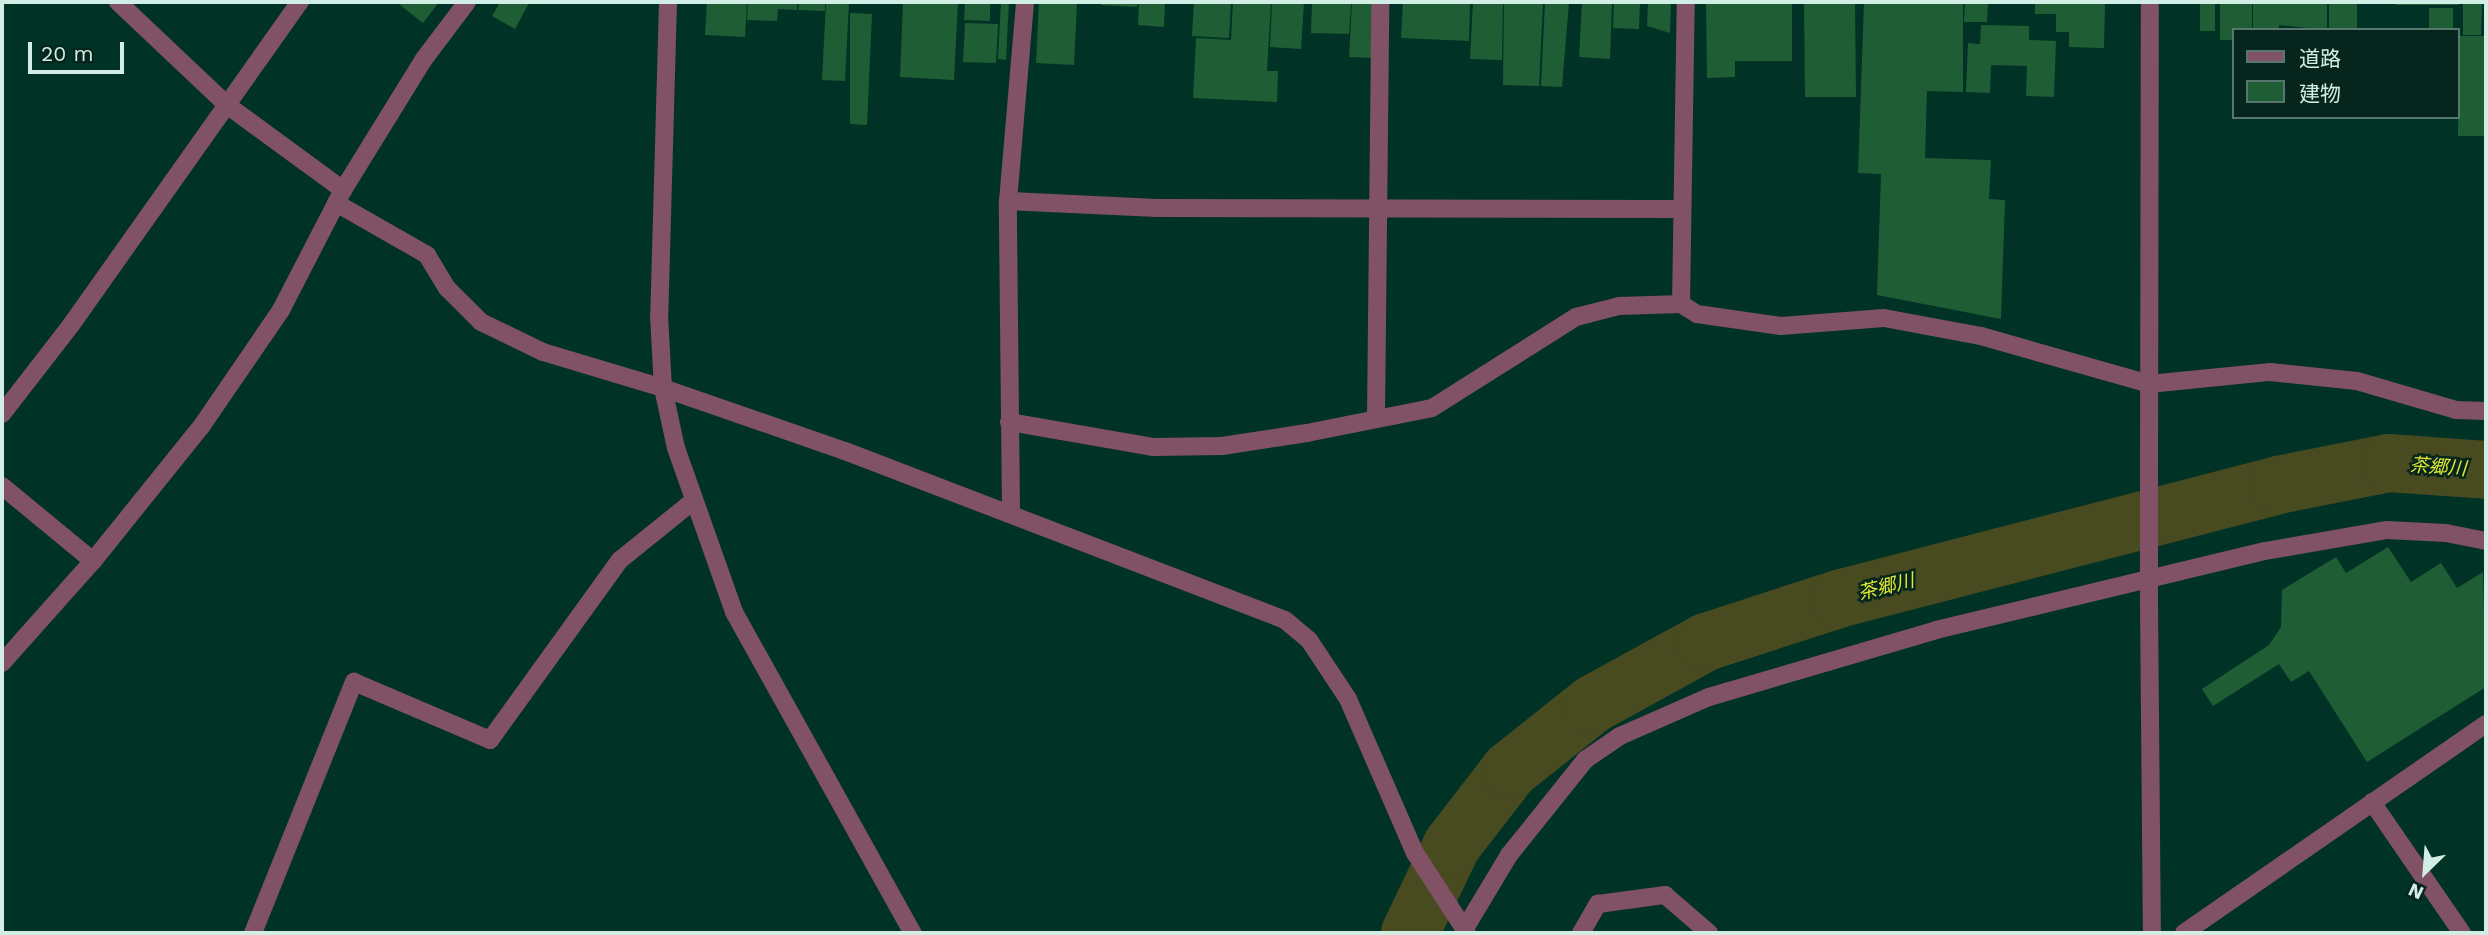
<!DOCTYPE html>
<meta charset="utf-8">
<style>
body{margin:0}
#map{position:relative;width:2488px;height:935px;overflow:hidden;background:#003226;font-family:"Work Sans","Noto Sans JP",sans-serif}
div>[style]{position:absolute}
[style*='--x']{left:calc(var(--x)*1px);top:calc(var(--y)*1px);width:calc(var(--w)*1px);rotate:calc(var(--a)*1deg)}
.river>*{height:58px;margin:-29px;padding:0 29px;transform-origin:29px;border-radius:29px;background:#484a20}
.building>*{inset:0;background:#1f5e35}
.minor>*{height:18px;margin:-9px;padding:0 9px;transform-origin:9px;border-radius:9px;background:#815166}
.minor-bridge>*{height:18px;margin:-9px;padding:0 9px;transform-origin:9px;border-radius:9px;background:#815166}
span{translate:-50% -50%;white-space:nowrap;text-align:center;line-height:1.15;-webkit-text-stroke:5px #06261d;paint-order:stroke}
.water-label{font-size:19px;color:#e3e933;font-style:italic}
.frame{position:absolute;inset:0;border:4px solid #d1eee4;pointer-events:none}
.legend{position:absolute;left:2232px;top:28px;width:228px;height:91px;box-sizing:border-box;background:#06261d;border:2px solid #57766d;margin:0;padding:9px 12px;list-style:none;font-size:21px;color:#d1eee4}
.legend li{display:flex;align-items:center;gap:14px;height:35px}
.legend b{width:35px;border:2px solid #57766d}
.north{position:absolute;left:2390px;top:837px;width:70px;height:70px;-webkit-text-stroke:5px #06261d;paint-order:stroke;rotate:205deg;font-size:19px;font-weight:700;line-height:28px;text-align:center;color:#d1eee4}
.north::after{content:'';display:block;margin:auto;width:24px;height:32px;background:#d1eee4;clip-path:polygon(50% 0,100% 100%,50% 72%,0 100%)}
.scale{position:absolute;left:28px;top:42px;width:96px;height:32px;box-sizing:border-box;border:4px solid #d1eee4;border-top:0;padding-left:9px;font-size:21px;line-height:24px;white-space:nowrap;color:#d1eee4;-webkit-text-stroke:5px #06261d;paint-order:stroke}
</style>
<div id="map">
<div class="river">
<i style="--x:1410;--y:933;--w:98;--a:-64.5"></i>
<i style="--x:1452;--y:845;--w:95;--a:-52.3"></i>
<i style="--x:1510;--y:770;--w:106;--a:-38.5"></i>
<i style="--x:1593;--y:704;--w:129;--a:-28.8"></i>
<i style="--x:1706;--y:642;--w:139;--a:-18"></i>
<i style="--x:1838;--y:599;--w:455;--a:-14.5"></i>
<i style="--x:2278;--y:485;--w:113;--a:-11.2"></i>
<i style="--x:2389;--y:463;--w:97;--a:4.1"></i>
</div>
<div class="building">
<i style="clip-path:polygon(403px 2px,439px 2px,423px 23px,400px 5px)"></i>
<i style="clip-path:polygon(500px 2px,529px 3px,515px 29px,492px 16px)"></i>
<i style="clip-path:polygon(707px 2px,747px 2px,745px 37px,705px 35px)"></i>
<i style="clip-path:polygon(748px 2px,797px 2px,797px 10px,778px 9px,777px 21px,747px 20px)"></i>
<i style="clip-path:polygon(799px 2px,825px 2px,825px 11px,798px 10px)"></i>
<i style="clip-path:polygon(826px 2px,849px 2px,845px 81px,822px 80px)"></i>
<i style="clip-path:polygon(903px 2px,958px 2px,954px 80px,900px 77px)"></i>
<i style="clip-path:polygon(965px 2px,990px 2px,990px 21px,964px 20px)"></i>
<i style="clip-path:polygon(1001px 2px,1009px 2px,1006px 60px,998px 59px)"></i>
<i style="clip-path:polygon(1039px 2px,1077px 2px,1074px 65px,1036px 63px)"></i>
<i style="clip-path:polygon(1101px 2px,1138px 2px,1137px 7px,1101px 5px)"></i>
<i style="clip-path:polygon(1139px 2px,1165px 2px,1164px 27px,1138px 25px)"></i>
<i style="clip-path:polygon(1194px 2px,1231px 2px,1229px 38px,1192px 36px)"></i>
<i style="clip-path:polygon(1233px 2px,1271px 2px,1267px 71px,1278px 71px,1277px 102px,1193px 98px,1196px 38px,1231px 40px)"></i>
<i style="clip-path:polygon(1272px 2px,1304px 2px,1301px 49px,1270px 47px)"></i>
<i style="clip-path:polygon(1312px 2px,1351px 4px,1349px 34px,1311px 33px)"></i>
<i style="clip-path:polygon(1352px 2px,1374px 2px,1372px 58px,1349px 57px)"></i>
<i style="clip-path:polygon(1403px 2px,1470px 2px,1469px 41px,1401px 38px)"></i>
<i style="clip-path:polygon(1473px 2px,1503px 2px,1502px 60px,1470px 59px)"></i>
<i style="clip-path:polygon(1504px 2px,1543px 2px,1539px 86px,1503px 85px)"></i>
<i style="clip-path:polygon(1545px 2px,1569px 2px,1562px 87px,1541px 86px)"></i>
<i style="clip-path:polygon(1582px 2px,1612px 2px,1610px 59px,1579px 57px)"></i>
<i style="clip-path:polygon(1614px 2px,1640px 2px,1639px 29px,1613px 28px)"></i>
<i style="clip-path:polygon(1648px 2px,1671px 2px,1670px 33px,1647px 26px)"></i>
<i style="clip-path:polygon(1706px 2px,1792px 2px,1792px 61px,1735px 61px,1735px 77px,1707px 78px)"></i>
<i style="clip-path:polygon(1804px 2px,1855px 2px,1856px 97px,1805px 97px)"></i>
<i style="clip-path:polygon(1864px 2px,1963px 2px,1963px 92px,1927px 91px,1925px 158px,1991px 160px,1989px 199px,2005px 200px,2001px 319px,1877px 295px,1881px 174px,1858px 173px)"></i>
<i style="clip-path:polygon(1965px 2px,1988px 2px,1987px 22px,1964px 22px)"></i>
<i style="clip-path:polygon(2035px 2px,2105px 2px,2104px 48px,2069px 47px,2069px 32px,2056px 32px,2056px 14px,2035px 14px)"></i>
<i style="clip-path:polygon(2200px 2px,2215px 2px,2215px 31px,2200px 31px)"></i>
<i style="clip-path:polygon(2220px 2px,2252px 2px,2252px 30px,2234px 30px,2234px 40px,2220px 40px)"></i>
<i style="clip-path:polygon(2253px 2px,2327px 2px,2327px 30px,2279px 25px,2279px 30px,2253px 30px)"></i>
<i style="clip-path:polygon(2329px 2px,2357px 2px,2357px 30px,2329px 30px)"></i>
<i style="clip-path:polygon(2396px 2px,2459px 2px,2459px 5px,2396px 5px)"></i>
<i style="clip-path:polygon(2463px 2px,2482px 2px,2481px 35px,2463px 35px)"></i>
<i style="clip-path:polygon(2429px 8px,2453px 8px,2453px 30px,2429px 30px)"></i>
<i style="clip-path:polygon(850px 13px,872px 14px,867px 125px,850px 124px)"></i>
<i style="clip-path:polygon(965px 23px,998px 24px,996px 63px,963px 62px)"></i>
<i style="clip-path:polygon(1981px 25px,2029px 26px,2029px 40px,2056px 41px,2054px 97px,2026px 96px,2027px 66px,1991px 65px,1990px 93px,1966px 92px,1968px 43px,1980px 44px)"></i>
<i style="clip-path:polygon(2459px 36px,2486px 36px,2485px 136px,2458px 136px)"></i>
<i style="clip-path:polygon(2388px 547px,2411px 582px,2441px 563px,2457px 588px,2483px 572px,2486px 687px,2367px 762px,2309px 671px,2291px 682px,2279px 664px,2213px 706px,2202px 689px,2269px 645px,2281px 627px,2282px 590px,2336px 557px,2346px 573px)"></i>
</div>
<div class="minor">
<i style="--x:118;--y:2;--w:150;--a:43.4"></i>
<i style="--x:227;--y:105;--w:144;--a:36.2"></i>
<i style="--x:668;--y:2;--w:313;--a:91.6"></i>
<i style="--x:659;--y:315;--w:73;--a:86.9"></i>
<i style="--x:663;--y:388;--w:61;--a:77.8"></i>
<i style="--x:676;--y:448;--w:174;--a:70.5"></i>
<i style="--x:734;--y:612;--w:368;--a:60.9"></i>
<i style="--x:1008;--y:201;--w:149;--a:2.7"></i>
<i style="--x:1157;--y:208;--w:523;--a:0.11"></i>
<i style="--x:336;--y:203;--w:105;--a:29.7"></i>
<i style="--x:427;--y:255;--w:39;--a:59"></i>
<i style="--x:447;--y:288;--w:48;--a:45"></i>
<i style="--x:481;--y:322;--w:69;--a:25.8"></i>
<i style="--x:543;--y:352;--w:125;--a:16.7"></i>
<i style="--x:663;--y:388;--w:193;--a:19.1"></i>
<i style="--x:845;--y:451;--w:471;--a:21"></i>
<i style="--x:1285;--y:620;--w:31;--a:40"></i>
<i style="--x:1309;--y:640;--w:71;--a:56.5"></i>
<i style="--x:1348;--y:699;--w:168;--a:66.5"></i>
<i style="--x:1415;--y:853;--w:95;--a:57"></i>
<i style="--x:1681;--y:304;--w:302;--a:-89.1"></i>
<i style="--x:2;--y:414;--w:113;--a:-52.2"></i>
<i style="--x:71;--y:325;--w:396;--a:-54.7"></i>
<i style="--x:1376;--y:417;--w:415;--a:-89.4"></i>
<i style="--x:1009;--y:422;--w:147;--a:9.8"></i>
<i style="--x:1154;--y:447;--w:68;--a:-0.8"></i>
<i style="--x:1222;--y:446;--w:86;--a:-8.7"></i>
<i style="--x:1307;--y:433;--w:127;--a:-11.3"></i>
<i style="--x:1432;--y:408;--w:170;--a:-32.3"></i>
<i style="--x:1576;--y:317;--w:44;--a:-14.3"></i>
<i style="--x:1619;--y:306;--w:62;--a:-1.8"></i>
<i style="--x:1681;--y:304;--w:19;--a:32"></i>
<i style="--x:1697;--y:314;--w:85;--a:8.1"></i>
<i style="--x:1781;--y:326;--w:103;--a:-4.4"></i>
<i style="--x:1884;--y:318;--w:99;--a:10.5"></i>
<i style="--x:1981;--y:336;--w:175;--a:15.9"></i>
<i style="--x:2149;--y:384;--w:122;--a:-5.7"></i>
<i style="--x:2270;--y:372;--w:87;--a:5.9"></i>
<i style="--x:2357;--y:381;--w:103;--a:16.3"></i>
<i style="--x:2456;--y:410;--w:30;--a:2"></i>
<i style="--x:2149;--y:481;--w:479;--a:-89.9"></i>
<i style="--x:2;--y:486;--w:118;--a:39.5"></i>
<i style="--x:1011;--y:511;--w:310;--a:-90.6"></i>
<i style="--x:1008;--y:201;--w:200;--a:-85.1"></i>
<i style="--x:2149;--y:602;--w:331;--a:89.5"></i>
<i style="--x:2;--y:663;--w:137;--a:-48.3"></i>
<i style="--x:93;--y:561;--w:176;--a:-51.2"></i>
<i style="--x:203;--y:424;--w:138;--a:-55.6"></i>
<i style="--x:281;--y:310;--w:135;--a:-62.7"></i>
<i style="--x:343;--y:190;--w:154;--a:-58.3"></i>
<i style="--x:424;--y:59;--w:71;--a:-53"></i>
<i style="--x:2372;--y:802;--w:159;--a:55.5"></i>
<i style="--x:1464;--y:930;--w:87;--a:-59"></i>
<i style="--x:1509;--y:855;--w:122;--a:-51.3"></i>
<i style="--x:1585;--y:760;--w:42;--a:-34.4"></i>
<i style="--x:1620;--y:736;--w:97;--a:-23.7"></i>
<i style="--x:1709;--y:697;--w:237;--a:-16.4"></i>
<i style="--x:1936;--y:630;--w:338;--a:-13.5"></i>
<i style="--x:2265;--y:551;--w:124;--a:-9.8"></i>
<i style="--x:2387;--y:530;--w:59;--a:2.9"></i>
<i style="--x:2446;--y:533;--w:41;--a:11.3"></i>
<i style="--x:253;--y:933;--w:271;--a:-68.1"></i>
<i style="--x:354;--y:682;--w:148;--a:23.1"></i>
<i style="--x:490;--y:740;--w:222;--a:-54.2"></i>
<i style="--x:620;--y:560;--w:92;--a:-38.9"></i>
<i style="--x:1581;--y:933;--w:34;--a:-60"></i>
<i style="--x:1598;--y:904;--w:68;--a:-7.7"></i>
<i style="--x:1665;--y:895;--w:58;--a:40.8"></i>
<i style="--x:2184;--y:933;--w:367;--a:-34.7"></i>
</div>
<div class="minor-bridge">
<i style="--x:2149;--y:481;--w:121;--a:90"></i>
</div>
<div class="water-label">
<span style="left:2438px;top:467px;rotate:4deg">茶郷川</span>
<span style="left:1886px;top:587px;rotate:-14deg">茶郷川</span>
</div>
<div class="frame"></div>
<ul class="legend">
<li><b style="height:9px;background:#815166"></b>道路</li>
<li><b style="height:19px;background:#1f5e35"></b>建物</li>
</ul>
<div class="north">N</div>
<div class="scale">20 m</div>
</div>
